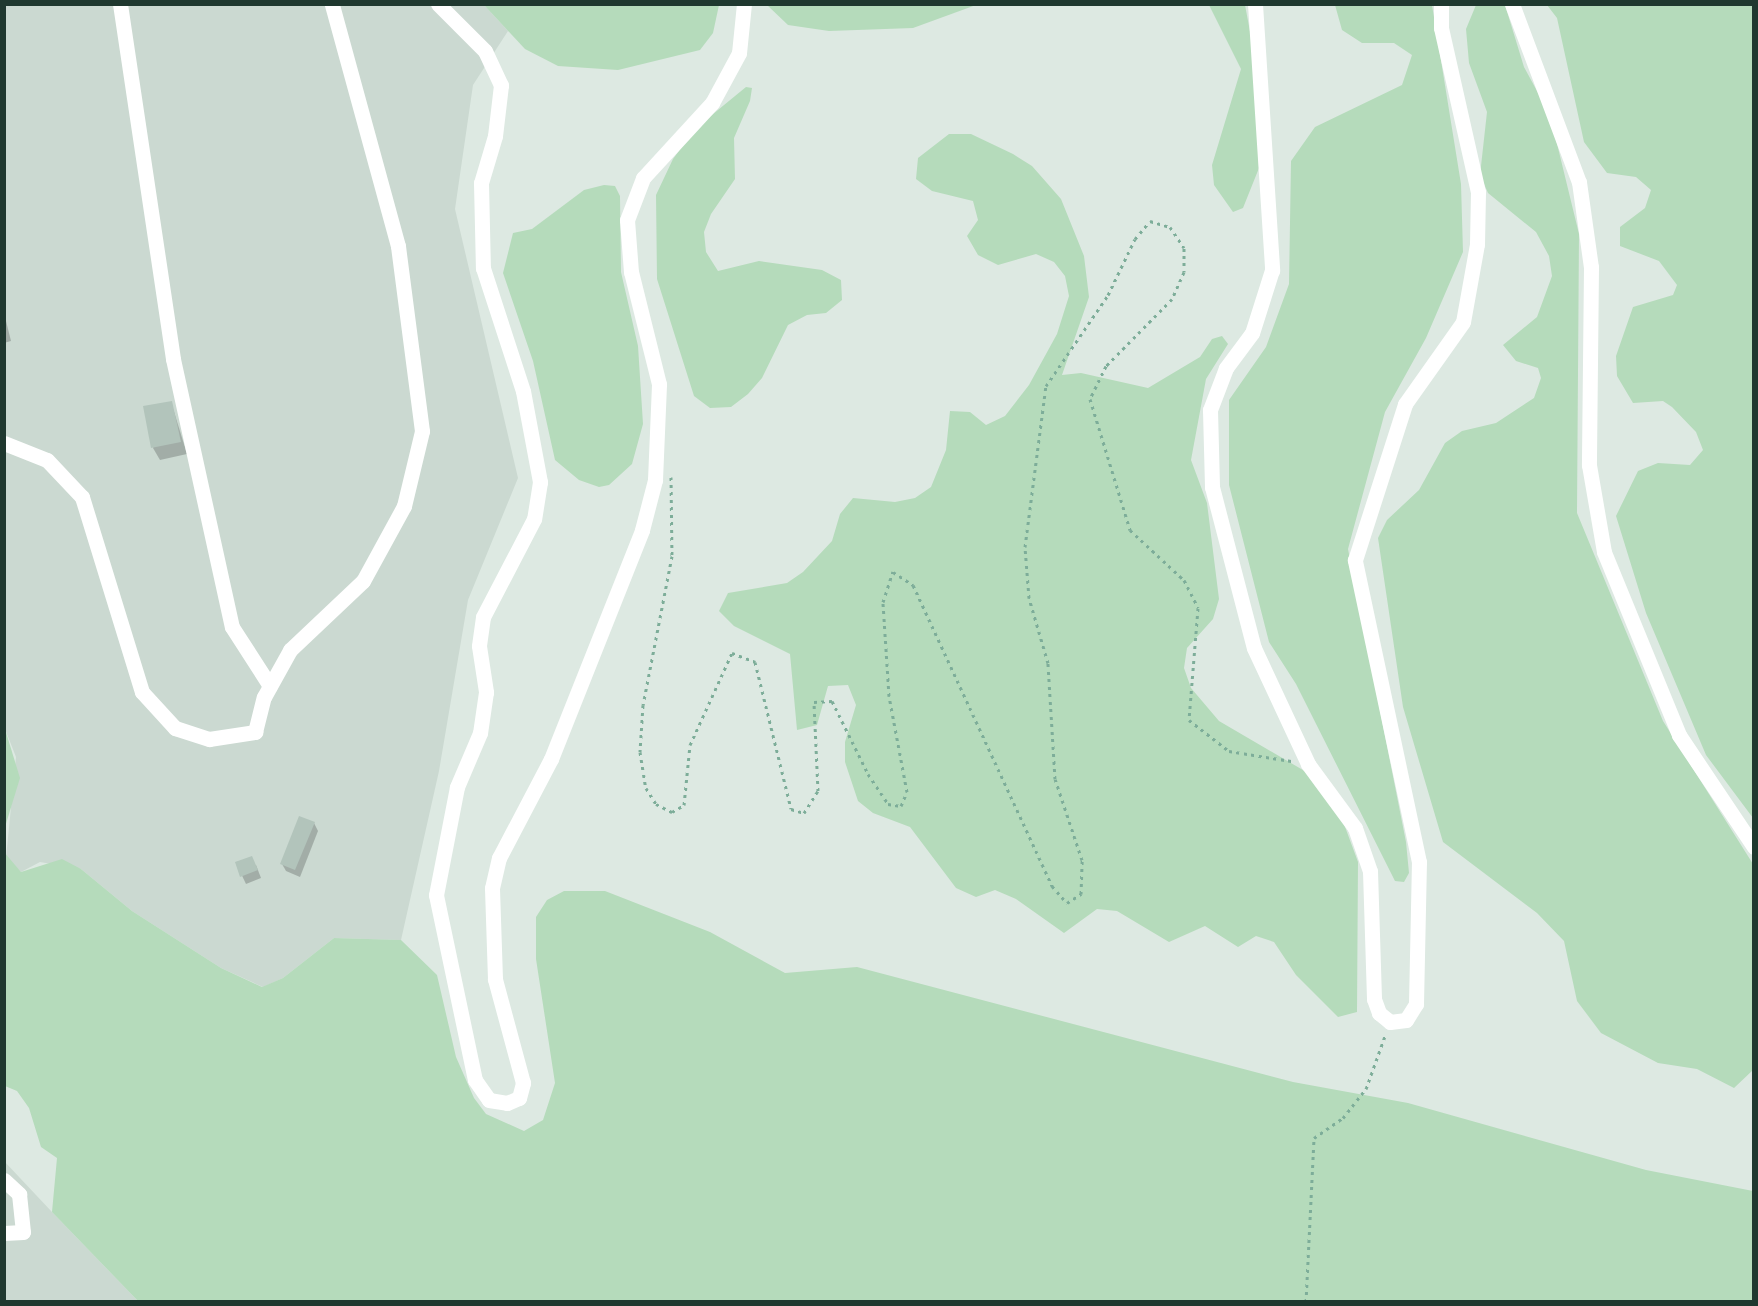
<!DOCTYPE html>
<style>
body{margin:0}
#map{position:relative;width:1758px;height:1306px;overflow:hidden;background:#dde9e2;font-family:"Nunito Sans",sans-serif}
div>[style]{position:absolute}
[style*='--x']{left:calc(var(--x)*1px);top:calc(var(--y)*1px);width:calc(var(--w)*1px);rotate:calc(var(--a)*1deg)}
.built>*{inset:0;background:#cbd9d1}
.green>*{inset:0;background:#b5dbbb}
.shadow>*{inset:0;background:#0003}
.building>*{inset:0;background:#b2c4bb}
.path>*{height:3px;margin-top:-1.5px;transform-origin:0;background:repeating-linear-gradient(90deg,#7dad99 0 3px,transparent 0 7.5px)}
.minor>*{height:15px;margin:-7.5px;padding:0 7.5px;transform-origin:7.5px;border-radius:7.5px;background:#fff}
span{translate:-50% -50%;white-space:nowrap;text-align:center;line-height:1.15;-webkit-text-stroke:4.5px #edf6f1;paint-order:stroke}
.frame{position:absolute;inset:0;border:6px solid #1f382f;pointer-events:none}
</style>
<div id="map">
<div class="built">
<i style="clip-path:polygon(5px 5px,484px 5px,508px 31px,473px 85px,455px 209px,518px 478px,468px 600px,439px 771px,401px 940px,334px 938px,283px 978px,263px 987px,221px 968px,132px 911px,81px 869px,40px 862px,21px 872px,6px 858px,16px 757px,5px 729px)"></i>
<i style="clip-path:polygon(4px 1161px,52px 1212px,138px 1301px,5px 1301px)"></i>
</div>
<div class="green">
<i style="clip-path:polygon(719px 5px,713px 33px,700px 50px,618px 70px,558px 66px,525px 49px,484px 5px)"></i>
<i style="clip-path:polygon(767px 5px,767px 4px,976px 5px,913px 28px,829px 31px,788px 25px)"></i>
<i style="clip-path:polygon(1209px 5px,1245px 5px,1255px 58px,1259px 168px,1243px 208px,1233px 212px,1214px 185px,1212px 165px,1241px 69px)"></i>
<i style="clip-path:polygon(1335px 5px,1432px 5px,1461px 184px,1463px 252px,1426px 338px,1385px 412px,1348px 549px,1406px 842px,1409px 873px,1404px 882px,1395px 881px,1296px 684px,1269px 642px,1229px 485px,1229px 400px,1266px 347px,1289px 284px,1291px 161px,1315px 127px,1402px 85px,1412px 55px,1394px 43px,1362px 43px,1342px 30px)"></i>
<i style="clip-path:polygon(1476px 5px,1505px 5px,1524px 67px,1550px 115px,1579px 234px,1577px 513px,1663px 721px,1753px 864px,1753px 1070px,1734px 1088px,1697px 1069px,1658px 1063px,1601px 1033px,1577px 1001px,1564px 941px,1537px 913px,1443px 842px,1403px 707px,1378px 538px,1387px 520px,1419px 490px,1445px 443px,1462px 431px,1496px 423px,1534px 398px,1541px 378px,1538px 368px,1516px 361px,1503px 345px,1537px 317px,1552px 276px,1549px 256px,1536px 232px,1488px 193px,1480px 175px,1487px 112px,1469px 63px,1466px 29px)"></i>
<i style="clip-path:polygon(1547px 5px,1753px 5px,1753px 818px,1706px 755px,1646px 613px,1616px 516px,1638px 471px,1658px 463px,1690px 465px,1703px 450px,1696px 432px,1672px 407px,1663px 401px,1633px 403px,1617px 376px,1616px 356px,1633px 307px,1673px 295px,1677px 285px,1659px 261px,1620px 246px,1620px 227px,1645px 208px,1651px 190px,1636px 177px,1607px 173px,1584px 142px,1557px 18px)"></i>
<i style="clip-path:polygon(746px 87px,752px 88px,750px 101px,734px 138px,735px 179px,711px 214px,704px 232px,706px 252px,718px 271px,759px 261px,822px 270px,841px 280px,842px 300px,826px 313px,807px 315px,788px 325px,762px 378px,748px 394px,731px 407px,710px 408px,694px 396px,657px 279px,656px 195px,673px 159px,696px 128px)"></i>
<i style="clip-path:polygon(949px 134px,971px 134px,1013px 154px,1032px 166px,1061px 199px,1084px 256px,1089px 297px,1062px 375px,1081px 373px,1148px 388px,1200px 357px,1212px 339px,1222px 336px,1228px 344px,1206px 379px,1191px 460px,1207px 503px,1219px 599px,1213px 619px,1187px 648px,1184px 668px,1191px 688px,1219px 721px,1308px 773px,1344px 824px,1358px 862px,1357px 1012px,1338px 1017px,1296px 975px,1274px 942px,1256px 936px,1238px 947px,1205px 926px,1169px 942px,1117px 911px,1097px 909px,1064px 933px,1016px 899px,995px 890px,976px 897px,956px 888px,910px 827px,873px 813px,858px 801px,845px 762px,845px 742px,856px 705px,848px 685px,828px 686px,817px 725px,797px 730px,790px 654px,734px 626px,719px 611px,728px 593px,787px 583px,803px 572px,832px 541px,840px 514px,853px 498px,895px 502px,915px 498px,931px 487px,946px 450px,950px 411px,970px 412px,986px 425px,1005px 416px,1029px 385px,1057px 334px,1069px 296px,1065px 276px,1054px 262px,1036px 254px,998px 265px,978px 255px,967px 236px,978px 220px,973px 201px,932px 191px,916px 179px,918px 158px)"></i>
<i style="clip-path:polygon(604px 185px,615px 186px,620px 196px,621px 272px,638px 346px,643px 424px,632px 464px,609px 485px,599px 487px,579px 480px,555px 460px,533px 361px,503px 273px,513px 233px,532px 229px,584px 190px)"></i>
<i style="clip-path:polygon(5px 729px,20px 778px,5px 827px,4px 729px)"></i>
<i style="clip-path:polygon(4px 852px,21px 872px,62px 859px,81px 869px,132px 911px,221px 968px,262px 987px,283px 978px,334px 938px,401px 940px,437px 975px,456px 1057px,474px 1098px,486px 1114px,524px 1131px,543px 1120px,555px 1083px,536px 959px,536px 917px,547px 900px,564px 891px,605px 891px,710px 932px,785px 973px,857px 967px,1293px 1082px,1408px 1103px,1646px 1170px,1753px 1191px,1753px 1301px,138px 1301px,52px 1212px,57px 1158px,41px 1147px,29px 1108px,17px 1091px,5px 1086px)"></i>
</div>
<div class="shadow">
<i style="clip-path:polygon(4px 313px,11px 341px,4px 343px)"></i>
<i style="clip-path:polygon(171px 402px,187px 454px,160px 460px,153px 448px)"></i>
<i style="clip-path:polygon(314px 823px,318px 831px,300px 877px,286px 871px,282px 864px)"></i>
<i style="clip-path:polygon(236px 863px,256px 865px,261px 878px,246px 884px)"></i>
</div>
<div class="building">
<i style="clip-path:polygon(172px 401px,181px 442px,151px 448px,143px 406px)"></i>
<i style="clip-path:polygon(299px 816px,315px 822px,295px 870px,280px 864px)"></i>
<i style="clip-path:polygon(252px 856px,258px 870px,240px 877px,235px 862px)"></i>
</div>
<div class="path">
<i style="--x:671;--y:477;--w:79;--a:89.3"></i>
<i style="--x:672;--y:556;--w:152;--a:101"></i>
<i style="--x:643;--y:705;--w:47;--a:93.7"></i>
<i style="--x:640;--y:752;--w:36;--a:81"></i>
<i style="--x:646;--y:788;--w:19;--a:58"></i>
<i style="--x:656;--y:804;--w:18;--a:27"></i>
<i style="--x:672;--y:812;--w:14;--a:-30"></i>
<i style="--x:684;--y:805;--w:60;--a:-84.3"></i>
<i style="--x:690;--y:745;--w:101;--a:-65.5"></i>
<i style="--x:732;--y:653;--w:25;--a:21"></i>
<i style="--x:755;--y:662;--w:151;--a:76.2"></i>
<i style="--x:791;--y:809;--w:14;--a:17"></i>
<i style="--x:804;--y:813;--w:26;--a:-58"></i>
<i style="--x:818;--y:791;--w:89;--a:-92.6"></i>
<i style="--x:814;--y:702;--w:18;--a:-3"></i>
<i style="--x:832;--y:701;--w:81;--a:63.7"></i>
<i style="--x:868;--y:774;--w:36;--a:56"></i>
<i style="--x:888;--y:804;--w:13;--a:9"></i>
<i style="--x:901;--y:806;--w:15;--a:-67"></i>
<i style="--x:907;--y:792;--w:98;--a:-100.6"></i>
<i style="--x:889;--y:696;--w:94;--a:-93.7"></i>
<i style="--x:883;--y:602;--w:32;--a:-72"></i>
<i style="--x:893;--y:572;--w:24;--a:33"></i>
<i style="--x:913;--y:585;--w:332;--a:65.2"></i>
<i style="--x:1052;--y:886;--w:23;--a:49"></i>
<i style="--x:1067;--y:903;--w:17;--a:-33"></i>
<i style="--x:1081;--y:894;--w:34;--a:-88"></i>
<i style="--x:1082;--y:860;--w:85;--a:-108.4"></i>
<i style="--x:1055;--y:779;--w:116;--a:-93.5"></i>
<i style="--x:1048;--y:663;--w:68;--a:-106.3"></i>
<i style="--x:1029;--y:598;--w:51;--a:-94.5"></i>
<i style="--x:1025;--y:547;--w:162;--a:-82.6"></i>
<i style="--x:1046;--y:386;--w:110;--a:-55.7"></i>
<i style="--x:1108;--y:295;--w:62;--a:-64.3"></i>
<i style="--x:1135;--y:239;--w:23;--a:-50"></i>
<i style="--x:1150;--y:221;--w:21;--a:17"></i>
<i style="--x:1170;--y:227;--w:25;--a:56"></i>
<i style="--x:1184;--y:248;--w:24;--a:90"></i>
<i style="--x:1184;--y:272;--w:30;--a:114"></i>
<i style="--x:1172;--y:299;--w:94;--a:134.6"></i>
<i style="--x:1106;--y:366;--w:37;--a:116"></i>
<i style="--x:1090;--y:399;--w:137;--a:73"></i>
<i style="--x:1130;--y:530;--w:74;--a:42.8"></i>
<i style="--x:1184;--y:580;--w:31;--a:63"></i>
<i style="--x:1198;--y:608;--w:112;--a:94.6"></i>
<i style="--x:1189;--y:720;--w:51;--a:37.8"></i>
<i style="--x:1229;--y:751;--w:63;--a:9.2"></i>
<i style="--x:1306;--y:1302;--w:164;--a:-87.2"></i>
<i style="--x:1314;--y:1138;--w:35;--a:-35"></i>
<i style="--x:1343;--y:1118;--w:37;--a:-52"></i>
<i style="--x:1366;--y:1089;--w:56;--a:-70.3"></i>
</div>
<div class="minor">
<i style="--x:120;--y:4;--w:359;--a:81.5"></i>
<i style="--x:173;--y:359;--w:274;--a:77.6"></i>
<i style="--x:232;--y:627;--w:70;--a:57.2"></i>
<i style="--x:438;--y:4;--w:66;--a:45"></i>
<i style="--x:485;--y:51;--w:38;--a:65"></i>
<i style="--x:501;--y:85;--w:51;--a:96.7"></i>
<i style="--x:495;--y:136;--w:49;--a:106.6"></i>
<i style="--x:481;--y:183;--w:85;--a:88.7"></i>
<i style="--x:483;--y:268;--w:129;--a:72"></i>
<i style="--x:523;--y:391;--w:93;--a:79.4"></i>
<i style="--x:540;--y:482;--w:37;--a:99"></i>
<i style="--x:534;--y:519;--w:110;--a:117.5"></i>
<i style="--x:483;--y:617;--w:29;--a:98"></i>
<i style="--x:479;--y:646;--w:47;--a:81.3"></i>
<i style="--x:486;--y:692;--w:41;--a:98.3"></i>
<i style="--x:480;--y:733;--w:59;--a:113.1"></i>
<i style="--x:457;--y:787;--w:110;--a:101"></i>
<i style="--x:436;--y:895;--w:189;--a:78.1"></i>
<i style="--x:475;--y:1080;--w:24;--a:55"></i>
<i style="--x:489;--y:1100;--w:18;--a:9"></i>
<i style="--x:507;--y:1103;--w:13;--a:-23"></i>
<i style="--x:519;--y:1098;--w:16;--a:-75"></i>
<i style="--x:523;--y:1083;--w:108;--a:-105.1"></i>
<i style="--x:495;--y:979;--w:91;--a:-91.9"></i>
<i style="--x:492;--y:888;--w:31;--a:-77"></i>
<i style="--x:499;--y:858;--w:112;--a:-62.3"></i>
<i style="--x:551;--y:759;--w:246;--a:-68.3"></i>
<i style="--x:642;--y:530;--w:52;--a:-75.4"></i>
<i style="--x:655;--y:480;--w:96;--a:-87.6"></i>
<i style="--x:659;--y:384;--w:115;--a:-104"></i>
<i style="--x:631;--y:272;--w:52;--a:-94.4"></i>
<i style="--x:627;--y:220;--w:45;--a:-69.1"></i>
<i style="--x:643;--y:178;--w:102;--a:-47.4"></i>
<i style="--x:712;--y:103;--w:57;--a:-61.6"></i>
<i style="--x:739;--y:53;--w:49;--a:-84.2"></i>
<i style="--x:1255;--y:4;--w:267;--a:86.3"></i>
<i style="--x:1272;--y:270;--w:66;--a:107.6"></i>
<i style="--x:1252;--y:333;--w:44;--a:126.6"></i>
<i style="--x:1226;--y:368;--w:45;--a:110.9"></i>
<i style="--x:1210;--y:410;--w:77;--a:88.5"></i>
<i style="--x:1212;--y:487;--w:166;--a:75.4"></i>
<i style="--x:1254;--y:648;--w:128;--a:65"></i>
<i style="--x:1308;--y:764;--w:79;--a:53.7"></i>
<i style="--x:1355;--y:828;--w:46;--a:70.8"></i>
<i style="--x:1370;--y:871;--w:128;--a:88.2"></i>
<i style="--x:1374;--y:999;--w:15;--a:70"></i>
<i style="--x:1379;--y:1013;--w:14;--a:39"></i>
<i style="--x:1390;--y:1022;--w:16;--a:-7"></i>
<i style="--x:1406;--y:1020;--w:19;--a:-58"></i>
<i style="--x:1416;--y:1004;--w:142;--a:-88.8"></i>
<i style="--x:1419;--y:862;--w:309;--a:-102"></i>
<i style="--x:1355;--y:560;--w:164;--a:-72.2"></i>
<i style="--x:1405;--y:404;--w:100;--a:-54.7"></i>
<i style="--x:1463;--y:322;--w:79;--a:-79.8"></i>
<i style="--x:1477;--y:244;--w:52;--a:-88.9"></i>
<i style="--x:1478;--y:192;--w:168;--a:-102.7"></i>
<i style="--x:1441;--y:28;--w:24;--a:-90"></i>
<i style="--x:1512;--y:4;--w:190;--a:69.4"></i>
<i style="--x:1579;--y:182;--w:86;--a:82"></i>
<i style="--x:1591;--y:267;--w:198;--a:90.6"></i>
<i style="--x:1589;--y:465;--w:88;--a:80.2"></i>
<i style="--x:1604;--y:552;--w:198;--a:67.7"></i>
<i style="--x:1679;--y:735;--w:135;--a:56.2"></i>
<i style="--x:4;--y:443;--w:46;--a:21.6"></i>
<i style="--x:47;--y:460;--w:51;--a:46.6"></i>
<i style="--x:82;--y:497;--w:204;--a:72.9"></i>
<i style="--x:142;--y:692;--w:49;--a:47.5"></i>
<i style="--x:175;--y:728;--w:36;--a:18"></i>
<i style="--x:209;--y:739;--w:47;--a:-8.7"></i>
<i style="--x:255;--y:732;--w:36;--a:-76"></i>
<i style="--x:264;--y:697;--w:54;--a:-61"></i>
<i style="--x:290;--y:650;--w:100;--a:-43.4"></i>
<i style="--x:363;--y:581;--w:85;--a:-61.3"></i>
<i style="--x:404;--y:506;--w:77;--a:-76.5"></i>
<i style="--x:422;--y:431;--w:187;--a:-97.4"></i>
<i style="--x:398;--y:246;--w:251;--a:-105.3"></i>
<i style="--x:4;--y:1180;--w:21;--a:43"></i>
<i style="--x:19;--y:1194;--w:38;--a:84"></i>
<i style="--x:23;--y:1232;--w:19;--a:177"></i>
</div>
<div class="frame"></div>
</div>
